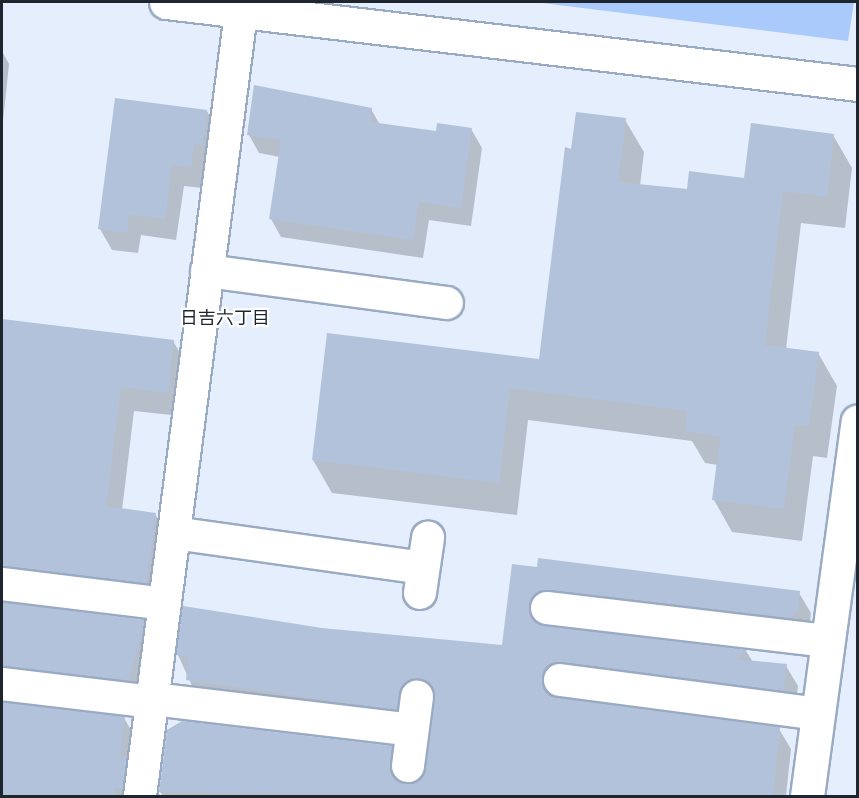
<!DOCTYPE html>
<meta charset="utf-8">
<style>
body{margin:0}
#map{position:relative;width:859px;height:798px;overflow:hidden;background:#e4eefd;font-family:"Varela Round","Noto Sans JP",sans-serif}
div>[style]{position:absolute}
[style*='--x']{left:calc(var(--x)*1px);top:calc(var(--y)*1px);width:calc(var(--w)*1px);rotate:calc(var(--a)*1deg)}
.green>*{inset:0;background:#aacafc}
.shadow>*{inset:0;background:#0003}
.building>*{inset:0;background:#b2c2db}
.roads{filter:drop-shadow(2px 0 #9aaac2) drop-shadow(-2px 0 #9aaac2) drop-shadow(0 2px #9aaac2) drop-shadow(0 -2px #9aaac2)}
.street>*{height:32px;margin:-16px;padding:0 16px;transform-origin:16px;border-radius:16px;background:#fff}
.secondary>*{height:33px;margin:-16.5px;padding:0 16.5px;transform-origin:16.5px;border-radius:16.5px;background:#fff}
span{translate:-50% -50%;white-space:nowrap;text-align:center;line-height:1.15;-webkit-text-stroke:4.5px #fff;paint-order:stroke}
.neighbourhood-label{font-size:18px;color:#1f252e}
.frame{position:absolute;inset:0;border:3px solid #1f252e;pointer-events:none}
</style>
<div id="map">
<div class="green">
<i style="clip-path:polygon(534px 2px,854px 2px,848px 41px)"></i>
</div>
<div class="shadow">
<i style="clip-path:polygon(2px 51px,9px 64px,2px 131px)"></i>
<i style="clip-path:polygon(371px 109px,380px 125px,438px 133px,471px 129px,482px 148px,471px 226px,429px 220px,423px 258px,281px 237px,271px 219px,280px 157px,259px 153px,249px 135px)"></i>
<i style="clip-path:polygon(207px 111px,219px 132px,215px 166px,205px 165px,202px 188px,184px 186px,176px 240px,141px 235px,138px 253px,112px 250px,100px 229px)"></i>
<i style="clip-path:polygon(625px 120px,644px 152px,640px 186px,688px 191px,745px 180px,833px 135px,852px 168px,845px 228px,801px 223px,786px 349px,818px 353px,837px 386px,827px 458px,813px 456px,802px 541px,732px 532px,714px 500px,718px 465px,705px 463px,692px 441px,528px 420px,517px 515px,332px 493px,313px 460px,328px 335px,540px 361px,573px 150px)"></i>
<i style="clip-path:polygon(2px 320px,173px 341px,187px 365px,181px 416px,134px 411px,122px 510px,155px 514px,169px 538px,159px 607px,8px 591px,2px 600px)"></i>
<i style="clip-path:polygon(513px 566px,799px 593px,811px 613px,809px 632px,551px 612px,541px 625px,746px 651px,753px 662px,786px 666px,798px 686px,795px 711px,564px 684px,554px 697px,779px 729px,791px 749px,786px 796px,163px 796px,160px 792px,392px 747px,404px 768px,403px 783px,415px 784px,427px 769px,436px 701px,431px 699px,409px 730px,199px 701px,178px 655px,321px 629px,504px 646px)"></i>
<i style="clip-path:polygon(2px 604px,144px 621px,157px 645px,143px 705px,2px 697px)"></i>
<i style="clip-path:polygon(2px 703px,124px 718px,138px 742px,138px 796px,2px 796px)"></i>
</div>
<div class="building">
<i style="clip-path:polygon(254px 85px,372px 108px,371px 122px,436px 131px,437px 123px,472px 128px,461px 208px,419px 202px,413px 240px,269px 219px,281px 140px,247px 135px)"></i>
<i style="clip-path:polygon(115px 98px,207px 110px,203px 145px,194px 144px,191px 168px,172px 165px,165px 219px,129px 214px,127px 233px,98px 229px)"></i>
<i style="clip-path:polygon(576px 112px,626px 118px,618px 182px,687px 189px,689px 171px,744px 178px,751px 123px,834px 134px,827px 197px,783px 191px,765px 345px,819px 352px,809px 426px,795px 425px,784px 509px,712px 500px,720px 437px,685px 431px,687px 411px,510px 388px,499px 483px,312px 460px,327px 333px,539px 359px,565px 147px,571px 149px)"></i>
<i style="clip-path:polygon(2px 319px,174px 340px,168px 393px,121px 387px,106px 506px,156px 513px,146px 584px,2px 566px)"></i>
<i style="clip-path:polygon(538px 558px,800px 591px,798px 611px,789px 618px,549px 590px,539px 592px,529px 605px,531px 616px,545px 626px,747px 650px,735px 659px,787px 664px,784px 691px,562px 662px,546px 669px,542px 678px,549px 694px,558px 698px,780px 727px,773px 796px,159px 792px,167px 730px,182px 721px,392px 746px,392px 773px,398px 781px,414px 783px,426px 768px,435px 699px,428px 683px,419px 679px,402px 687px,397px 710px,186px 680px,188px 657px,176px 655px,183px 606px,322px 628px,502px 645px,512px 564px,537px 567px)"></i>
<i style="clip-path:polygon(2px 602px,145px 620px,129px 681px,2px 666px)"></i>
<i style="clip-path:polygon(2px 702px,125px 717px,119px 760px,127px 755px,123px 788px,115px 788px,114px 796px,2px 796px)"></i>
</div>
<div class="roads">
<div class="street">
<i style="--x:207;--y:271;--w:242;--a:7.6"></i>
<i style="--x:174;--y:533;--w:251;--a:8"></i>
<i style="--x:2;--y:584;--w:164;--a:7"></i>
<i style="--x:420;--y:593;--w:56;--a:-81.7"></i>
<i style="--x:547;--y:608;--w:283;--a:6.7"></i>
<i style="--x:560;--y:680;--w:260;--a:7.5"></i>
<i style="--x:2;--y:684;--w:151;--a:6.8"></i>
<i style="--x:153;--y:699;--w:261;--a:6.8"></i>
<i style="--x:408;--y:766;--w:70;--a:-82.6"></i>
<i style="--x:140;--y:796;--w:789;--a:-82.65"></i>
</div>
<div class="secondary">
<i style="--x:166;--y:2;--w:697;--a:6.76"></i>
<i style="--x:807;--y:796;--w:378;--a:-82.3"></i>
</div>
</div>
<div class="neighbourhood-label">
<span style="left:225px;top:318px">日吉六丁目</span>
</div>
<div class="frame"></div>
</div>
